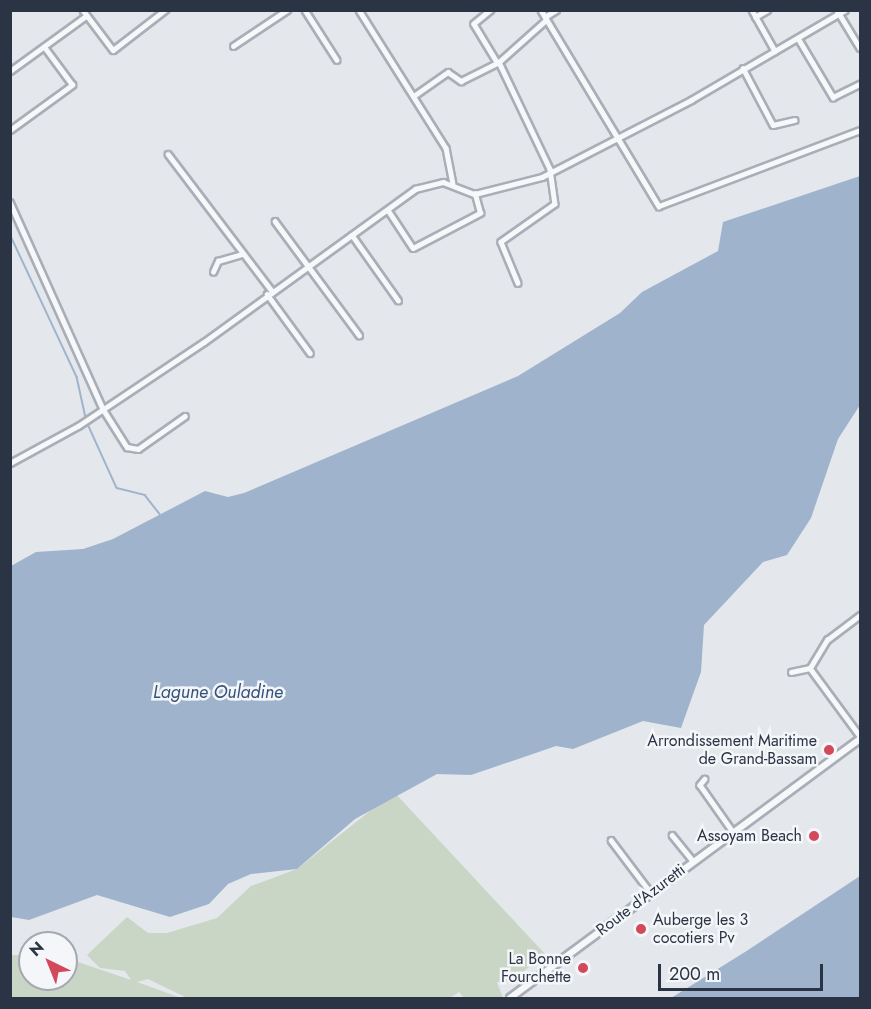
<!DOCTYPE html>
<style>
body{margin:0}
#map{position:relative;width:871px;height:1009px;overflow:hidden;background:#e4e7ec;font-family:Jost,sans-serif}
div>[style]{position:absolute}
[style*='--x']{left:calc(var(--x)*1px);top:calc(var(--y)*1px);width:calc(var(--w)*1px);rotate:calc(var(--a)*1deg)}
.green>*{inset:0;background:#c9d6c5}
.water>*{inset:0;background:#9fb4cc}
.stream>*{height:1.5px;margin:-0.75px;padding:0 0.75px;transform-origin:0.75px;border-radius:0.75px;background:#9fb4cc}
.roads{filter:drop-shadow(2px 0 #a9aeb7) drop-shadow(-2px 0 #a9aeb7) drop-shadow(0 2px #a9aeb7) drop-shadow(0 -2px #a9aeb7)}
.minor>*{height:4.5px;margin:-2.25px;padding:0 2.25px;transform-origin:2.25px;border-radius:2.25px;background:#f7f8fa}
.tertiary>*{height:6px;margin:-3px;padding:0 3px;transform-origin:3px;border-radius:3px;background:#f7f8fa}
.dots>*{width:16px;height:16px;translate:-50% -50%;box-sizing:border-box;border:3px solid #f4f6f9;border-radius:50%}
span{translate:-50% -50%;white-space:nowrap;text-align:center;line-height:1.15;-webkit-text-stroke:5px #f4f6f9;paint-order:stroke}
.poi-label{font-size:16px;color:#2b3445}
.right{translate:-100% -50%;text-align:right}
.left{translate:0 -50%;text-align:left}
.street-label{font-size:16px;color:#2b3445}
.water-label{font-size:18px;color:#34527a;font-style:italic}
.frame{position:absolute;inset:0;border:12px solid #2b3445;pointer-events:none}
.north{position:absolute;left:18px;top:931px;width:60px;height:60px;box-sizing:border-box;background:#f4f6f9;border:2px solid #a4a8b1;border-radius:50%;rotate:317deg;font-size:16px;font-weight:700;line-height:24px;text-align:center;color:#2b3445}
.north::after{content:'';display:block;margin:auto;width:21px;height:27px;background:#d1495b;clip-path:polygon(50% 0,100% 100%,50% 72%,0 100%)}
.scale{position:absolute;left:658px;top:964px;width:165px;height:27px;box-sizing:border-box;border:3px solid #2b3445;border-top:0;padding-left:8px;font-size:18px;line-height:21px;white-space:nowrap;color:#2b3445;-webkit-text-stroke:4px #f4f6f9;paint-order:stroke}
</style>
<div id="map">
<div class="green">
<i style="clip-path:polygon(394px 792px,545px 954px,512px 981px,497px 982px,503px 998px,464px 998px,459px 992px,450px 998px,187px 998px,148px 979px,137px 982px,181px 998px,11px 998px,10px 955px,30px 955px,30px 979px,66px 979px,66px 958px,131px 980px,125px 971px,100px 968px,87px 955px,127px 917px,148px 933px,167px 933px,217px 918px,251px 886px,297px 869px)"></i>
</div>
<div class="water">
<i style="clip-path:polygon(860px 176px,860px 405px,838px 439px,811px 518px,787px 555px,763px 562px,704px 625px,701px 672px,681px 728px,643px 721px,573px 749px,556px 746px,471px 775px,437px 774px,355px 819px,297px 869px,251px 874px,228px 884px,209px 904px,170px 917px,97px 895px,29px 920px,11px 917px,11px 566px,36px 552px,83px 549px,113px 539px,205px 491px,228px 497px,244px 493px,518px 376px,620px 313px,642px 292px,718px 251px,723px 222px)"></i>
<i style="clip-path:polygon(860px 876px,860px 998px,671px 998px,745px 952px)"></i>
</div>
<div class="stream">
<i style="--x:10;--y:234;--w:158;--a:64.9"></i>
<i style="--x:77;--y:377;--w:42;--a:77.6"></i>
<i style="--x:87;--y:422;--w:72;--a:65.6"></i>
<i style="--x:117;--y:488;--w:29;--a:14"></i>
<i style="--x:145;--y:495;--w:24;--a:52"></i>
</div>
<div class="roads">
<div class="minor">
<i style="--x:83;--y:10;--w:50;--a:53.1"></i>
<i style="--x:113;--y:50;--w:66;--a:-37.6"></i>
<i style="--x:305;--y:10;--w:59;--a:57.4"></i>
<i style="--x:359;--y:10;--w:163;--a:57.8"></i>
<i style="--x:446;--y:148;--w:36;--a:79"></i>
<i style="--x:491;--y:10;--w:22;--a:141"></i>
<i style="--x:474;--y:24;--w:44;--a:58.8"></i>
<i style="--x:541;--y:10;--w:229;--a:59"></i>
<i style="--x:659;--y:206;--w:215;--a:-20.7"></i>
<i style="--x:752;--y:10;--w:47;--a:60.7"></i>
<i style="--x:837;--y:10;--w:44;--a:58.8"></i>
<i style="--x:545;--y:17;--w:13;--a:-32"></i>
<i style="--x:755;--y:17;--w:14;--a:-30"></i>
<i style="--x:798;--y:38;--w:69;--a:59.3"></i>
<i style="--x:833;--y:97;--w:30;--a:-26"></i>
<i style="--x:233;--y:46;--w:65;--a:-33.7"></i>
<i style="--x:499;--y:62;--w:119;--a:64.5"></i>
<i style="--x:550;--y:169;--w:35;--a:82"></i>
<i style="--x:555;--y:204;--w:66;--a:144.9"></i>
<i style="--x:501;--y:242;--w:44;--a:67.5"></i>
<i style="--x:743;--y:68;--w:64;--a:62.2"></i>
<i style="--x:773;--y:125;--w:22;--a:-13"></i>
<i style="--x:10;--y:71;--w:94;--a:-35.9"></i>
<i style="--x:415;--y:95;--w:40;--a:-34.9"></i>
<i style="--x:448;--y:72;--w:16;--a:35"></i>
<i style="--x:461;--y:81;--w:42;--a:-26.6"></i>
<i style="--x:499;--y:62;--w:63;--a:-41.8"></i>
<i style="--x:10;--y:130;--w:77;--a:-36"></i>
<i style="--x:72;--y:85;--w:47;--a:-126.4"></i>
<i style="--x:168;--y:154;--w:172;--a:52.8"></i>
<i style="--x:10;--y:202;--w:227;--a:65.8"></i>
<i style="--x:103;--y:409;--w:45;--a:57.7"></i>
<i style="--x:127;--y:447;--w:11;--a:10"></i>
<i style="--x:138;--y:449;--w:57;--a:-35.1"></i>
<i style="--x:388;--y:210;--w:45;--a:56.7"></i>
<i style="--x:413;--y:248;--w:76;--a:-27.6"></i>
<i style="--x:480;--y:213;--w:20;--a:-105"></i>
<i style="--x:275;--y:221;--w:142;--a:53.6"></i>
<i style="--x:352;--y:235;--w:80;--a:54.7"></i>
<i style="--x:213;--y:272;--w:12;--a:-66"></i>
<i style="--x:218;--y:261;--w:26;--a:-16"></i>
<i style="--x:267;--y:294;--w:73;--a:53.9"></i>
<i style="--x:10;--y:463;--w:77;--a:-28.6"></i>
<i style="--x:78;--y:426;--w:151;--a:-33.7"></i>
<i style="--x:204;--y:342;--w:261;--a:-35.9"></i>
<i style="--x:415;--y:189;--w:29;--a:-14"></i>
<i style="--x:443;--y:182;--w:34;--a:21"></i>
<i style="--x:475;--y:194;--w:69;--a:-14.2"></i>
<i style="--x:542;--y:177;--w:168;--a:-27.3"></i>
<i style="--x:691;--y:100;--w:178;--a:-30.3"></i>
<i style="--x:810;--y:668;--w:84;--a:53.7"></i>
<i style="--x:810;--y:668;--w:33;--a:-59"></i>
<i style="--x:827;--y:640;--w:41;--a:-37.1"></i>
<i style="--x:791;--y:672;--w:19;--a:-12"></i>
<i style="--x:705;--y:779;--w:8;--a:130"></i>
<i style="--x:700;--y:785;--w:57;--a:54.9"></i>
<i style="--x:672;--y:835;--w:33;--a:51"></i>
<i style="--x:611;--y:840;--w:66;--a:53"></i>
</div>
<div class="tertiary">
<i style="--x:510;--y:998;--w:435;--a:-36.5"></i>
</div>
</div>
<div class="dots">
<i style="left:829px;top:750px;background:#d1495b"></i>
<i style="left:814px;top:836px;background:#d1495b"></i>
<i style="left:641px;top:929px;background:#d1495b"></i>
<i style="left:583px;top:968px;background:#d1495b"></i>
</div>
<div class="poi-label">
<span class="right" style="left:817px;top:750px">Arrondissement Maritime<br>de Grand-Bassam</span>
<span class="right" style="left:802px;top:836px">Assoyam Beach</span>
<span class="left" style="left:653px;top:929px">Auberge les 3<br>cocotiers Pv</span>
<span class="right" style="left:571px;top:968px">La Bonne<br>Fourchette</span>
</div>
<div class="street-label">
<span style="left:641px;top:900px;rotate:-37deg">Route d'Azuretti</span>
</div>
<div class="water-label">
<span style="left:218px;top:692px">Lagune Ouladine</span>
</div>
<div class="frame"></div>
<div class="north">N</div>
<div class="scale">200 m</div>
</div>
